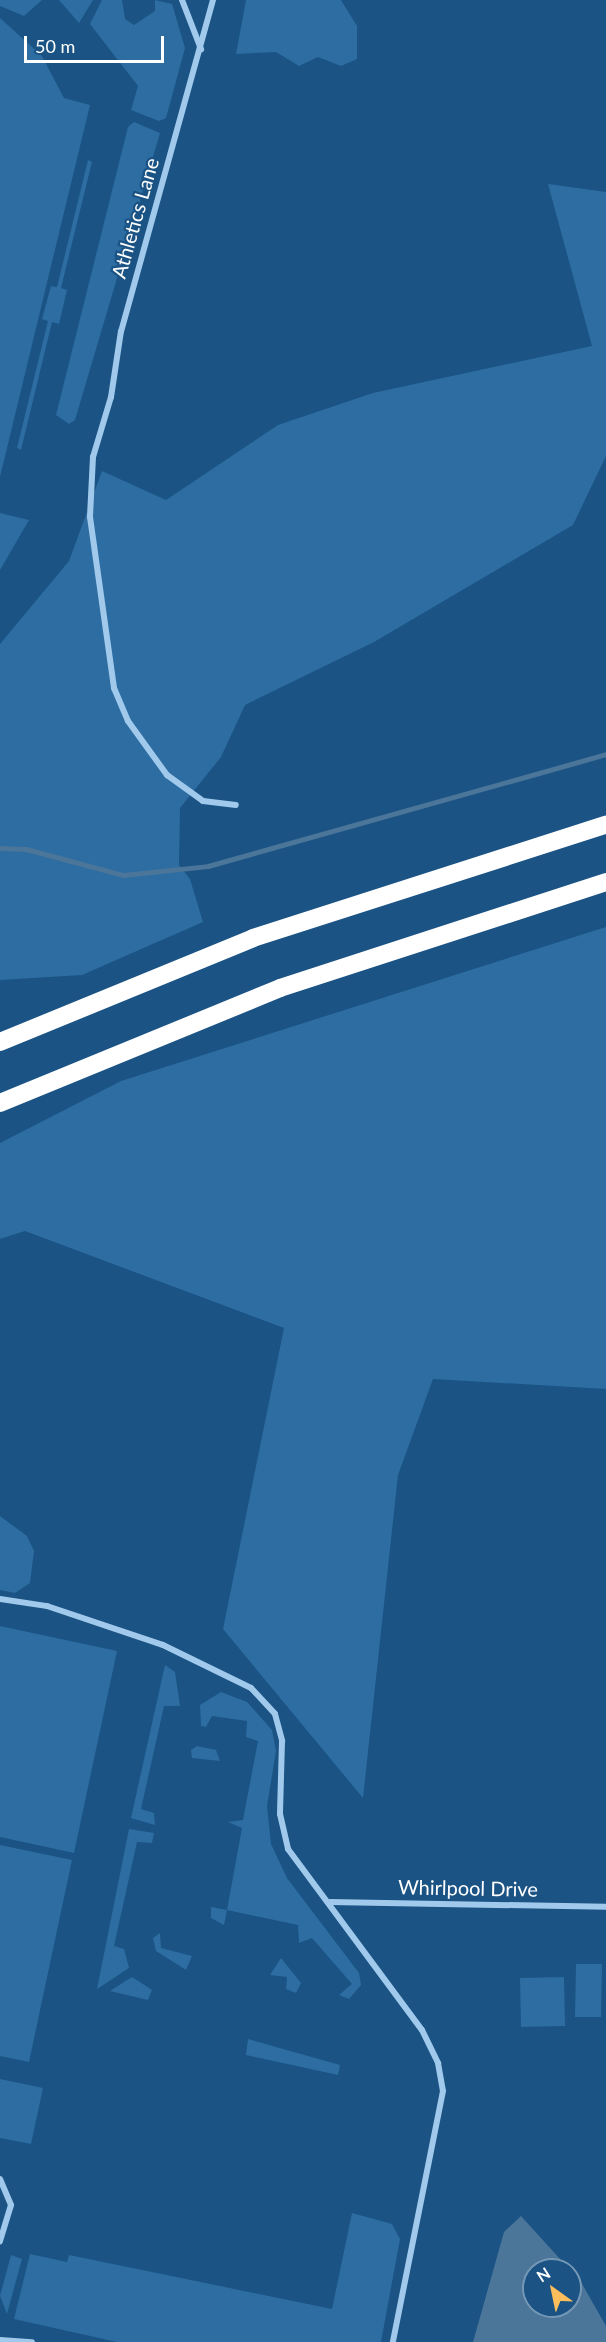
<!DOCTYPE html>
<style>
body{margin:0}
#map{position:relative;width:606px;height:2342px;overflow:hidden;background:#1a5384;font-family:Lato,sans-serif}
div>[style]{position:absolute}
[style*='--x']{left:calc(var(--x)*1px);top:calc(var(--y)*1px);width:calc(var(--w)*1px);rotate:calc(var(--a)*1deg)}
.green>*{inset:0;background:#2d6da2}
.water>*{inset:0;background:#4b7599}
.stream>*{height:5px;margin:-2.5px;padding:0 2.5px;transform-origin:2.5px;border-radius:2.5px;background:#4b7599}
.street>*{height:6px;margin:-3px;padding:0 3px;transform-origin:3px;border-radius:3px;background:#a0c9eb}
.highway>*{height:18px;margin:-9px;padding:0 9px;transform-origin:9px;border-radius:9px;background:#fff}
span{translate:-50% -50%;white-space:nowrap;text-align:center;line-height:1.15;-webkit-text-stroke:4.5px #1a5384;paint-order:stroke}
.street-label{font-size:20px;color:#fff}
.north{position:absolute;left:522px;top:2258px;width:60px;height:60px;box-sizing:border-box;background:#1a5384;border:2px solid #7698b5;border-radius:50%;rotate:327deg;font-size:16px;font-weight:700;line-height:24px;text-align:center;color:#fff}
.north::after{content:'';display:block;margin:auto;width:21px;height:27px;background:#fdbe5b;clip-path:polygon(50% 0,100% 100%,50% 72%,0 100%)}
.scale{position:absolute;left:24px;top:36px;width:140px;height:27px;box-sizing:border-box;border:3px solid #fff;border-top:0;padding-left:8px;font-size:18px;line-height:21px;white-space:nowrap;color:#fff;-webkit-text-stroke:4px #1a5384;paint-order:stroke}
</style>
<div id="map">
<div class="green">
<i style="clip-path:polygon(0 0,42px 0,24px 16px,0 6px)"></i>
<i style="clip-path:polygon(59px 0,93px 0,79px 23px)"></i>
<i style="clip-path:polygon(102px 0,122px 0,125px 19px,134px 25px,155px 11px,155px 0,172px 4px,185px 48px,166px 118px,159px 121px,131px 110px,138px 86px,90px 24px)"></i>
<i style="clip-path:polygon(246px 0,341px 0,357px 26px,357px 59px,341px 66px,318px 57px,299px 66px,276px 52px,236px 54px)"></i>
<i style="clip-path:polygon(0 18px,42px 56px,64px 98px,90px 105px,0 477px)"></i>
<i style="clip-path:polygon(134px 122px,160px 133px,75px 420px,69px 424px,56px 415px,128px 127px)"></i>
<i style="clip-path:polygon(88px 160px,92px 162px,61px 288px,67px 290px,59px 324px,52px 322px,21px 450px,17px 448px,48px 321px,42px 319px,51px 286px,57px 287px)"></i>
<i style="clip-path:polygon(548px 184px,606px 192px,606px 456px,573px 525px,374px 642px,245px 705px,221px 757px,180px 808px,179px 865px,190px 879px,203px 922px,82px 975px,0 980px,0 644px,69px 561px,102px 471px,166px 500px,278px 425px,373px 393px,592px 346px)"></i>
<i style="clip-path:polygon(0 513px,29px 520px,0 570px)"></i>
<i style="clip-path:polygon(606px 927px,606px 1389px,433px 1379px,398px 1475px,363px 1798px,223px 1629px,284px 1328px,25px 1231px,0 1239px,0 1143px,121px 1081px)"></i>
<i style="clip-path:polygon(0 1516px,27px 1536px,34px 1551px,30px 1583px,15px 1593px,0 1590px)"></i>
<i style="clip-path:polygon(0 1626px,117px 1651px,74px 1853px,0 1837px)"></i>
<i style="clip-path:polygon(165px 1665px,175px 1672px,180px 1706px,164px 1706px,141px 1809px,154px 1813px,155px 1825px,131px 1818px)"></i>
<i style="clip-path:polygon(221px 1692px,247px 1702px,272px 1730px,276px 1751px,267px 1806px,271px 1844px,287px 1878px,359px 1973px,361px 1985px,349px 1999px,339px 1995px,352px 1984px,312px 1938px,299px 1943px,298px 1925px,227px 1910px,224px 1925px,211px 1918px,211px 1907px,227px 1910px,242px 1828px,228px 1822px,243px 1820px,258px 1741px,246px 1737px,247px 1721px,212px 1716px,206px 1727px,201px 1726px,200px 1705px)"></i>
<i style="clip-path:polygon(197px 1746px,216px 1750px,220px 1761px,192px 1758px,191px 1750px)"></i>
<i style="clip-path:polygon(129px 1829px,154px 1833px,152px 1843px,137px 1842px,114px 1946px,124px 1949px,129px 1968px,97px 1989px)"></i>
<i style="clip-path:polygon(0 1845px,72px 1860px,29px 2062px,0 2056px)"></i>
<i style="clip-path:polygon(160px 1933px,161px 1948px,192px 1956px,186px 1970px,156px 1951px,153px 1938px)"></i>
<i style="clip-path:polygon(281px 1958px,301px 1983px,296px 1993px,286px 1989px,287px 1977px,270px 1975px)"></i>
<i style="clip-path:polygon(576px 1964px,602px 1964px,601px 2017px,575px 2017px)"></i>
<i style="clip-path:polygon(132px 1977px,152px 1990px,148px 2000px,110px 1991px)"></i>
<i style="clip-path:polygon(564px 1977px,565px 2026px,521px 2027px,520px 1978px)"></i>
<i style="clip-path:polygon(248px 2039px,340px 2065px,338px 2075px,246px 2055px)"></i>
<i style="clip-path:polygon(0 2079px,43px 2088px,31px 2144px,0 2138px)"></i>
<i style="clip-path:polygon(352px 2213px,392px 2224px,400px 2239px,381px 2342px,117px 2342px,14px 2319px,30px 2254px,67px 2262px,69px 2255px,332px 2309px)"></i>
<i style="clip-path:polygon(11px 2255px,22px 2259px,7px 2314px,0 2296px)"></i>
</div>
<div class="water">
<i style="clip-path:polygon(evenodd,521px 2216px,581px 2282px,606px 2326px,606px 2342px,473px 2342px,504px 2232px,521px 2216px,534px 2270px,570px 2270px,570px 2306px,534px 2306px,534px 2270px)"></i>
</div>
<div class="stream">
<i style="--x:0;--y:848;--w:26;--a:2"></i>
<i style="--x:26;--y:849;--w:100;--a:15"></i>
<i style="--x:123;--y:875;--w:85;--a:-6"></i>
<i style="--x:208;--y:866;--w:413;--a:-15.7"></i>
</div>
<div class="street">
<i style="--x:182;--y:0;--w:53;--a:68.8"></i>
<i style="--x:213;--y:0;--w:344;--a:105.5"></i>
<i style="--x:121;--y:331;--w:67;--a:98.6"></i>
<i style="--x:111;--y:397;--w:63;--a:106.7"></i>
<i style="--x:93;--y:457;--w:60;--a:92.9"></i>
<i style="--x:90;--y:517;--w:173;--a:82"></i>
<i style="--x:114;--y:688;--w:36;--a:67"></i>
<i style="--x:128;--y:721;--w:67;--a:54.2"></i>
<i style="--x:167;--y:775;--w:44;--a:35.8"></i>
<i style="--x:203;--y:801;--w:33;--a:7"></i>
<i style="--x:0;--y:1599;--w:48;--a:8.5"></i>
<i style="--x:47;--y:1606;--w:122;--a:18.6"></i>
<i style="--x:163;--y:1645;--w:98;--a:26"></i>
<i style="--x:251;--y:1688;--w:35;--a:47"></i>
<i style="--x:275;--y:1714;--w:28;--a:75"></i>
<i style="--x:282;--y:1741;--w:73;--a:91.6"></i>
<i style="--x:280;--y:1814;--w:36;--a:77"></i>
<i style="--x:288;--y:1849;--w:225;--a:53.5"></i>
<i style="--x:422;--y:2030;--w:37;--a:64"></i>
<i style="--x:438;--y:2063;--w:28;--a:80"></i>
<i style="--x:443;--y:2091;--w:256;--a:101.3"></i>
<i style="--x:330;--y:1902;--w:276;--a:1"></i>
<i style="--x:0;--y:2179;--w:28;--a:67"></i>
<i style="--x:11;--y:2205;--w:38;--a:107"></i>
<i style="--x:0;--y:2340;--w:32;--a:4"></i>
</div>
<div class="highway">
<i style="--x:0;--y:1042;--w:274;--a:-22.3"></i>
<i style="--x:253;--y:938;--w:371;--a:-17.8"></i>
<i style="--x:0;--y:1103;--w:303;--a:-22.3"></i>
<i style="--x:280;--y:988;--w:343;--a:-18"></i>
</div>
<div class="street-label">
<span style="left:135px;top:218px;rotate:-74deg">Athletics Lane</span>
<span style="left:468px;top:1888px;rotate:1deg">Whirlpool Drive</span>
</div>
<div class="north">N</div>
<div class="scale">50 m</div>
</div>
